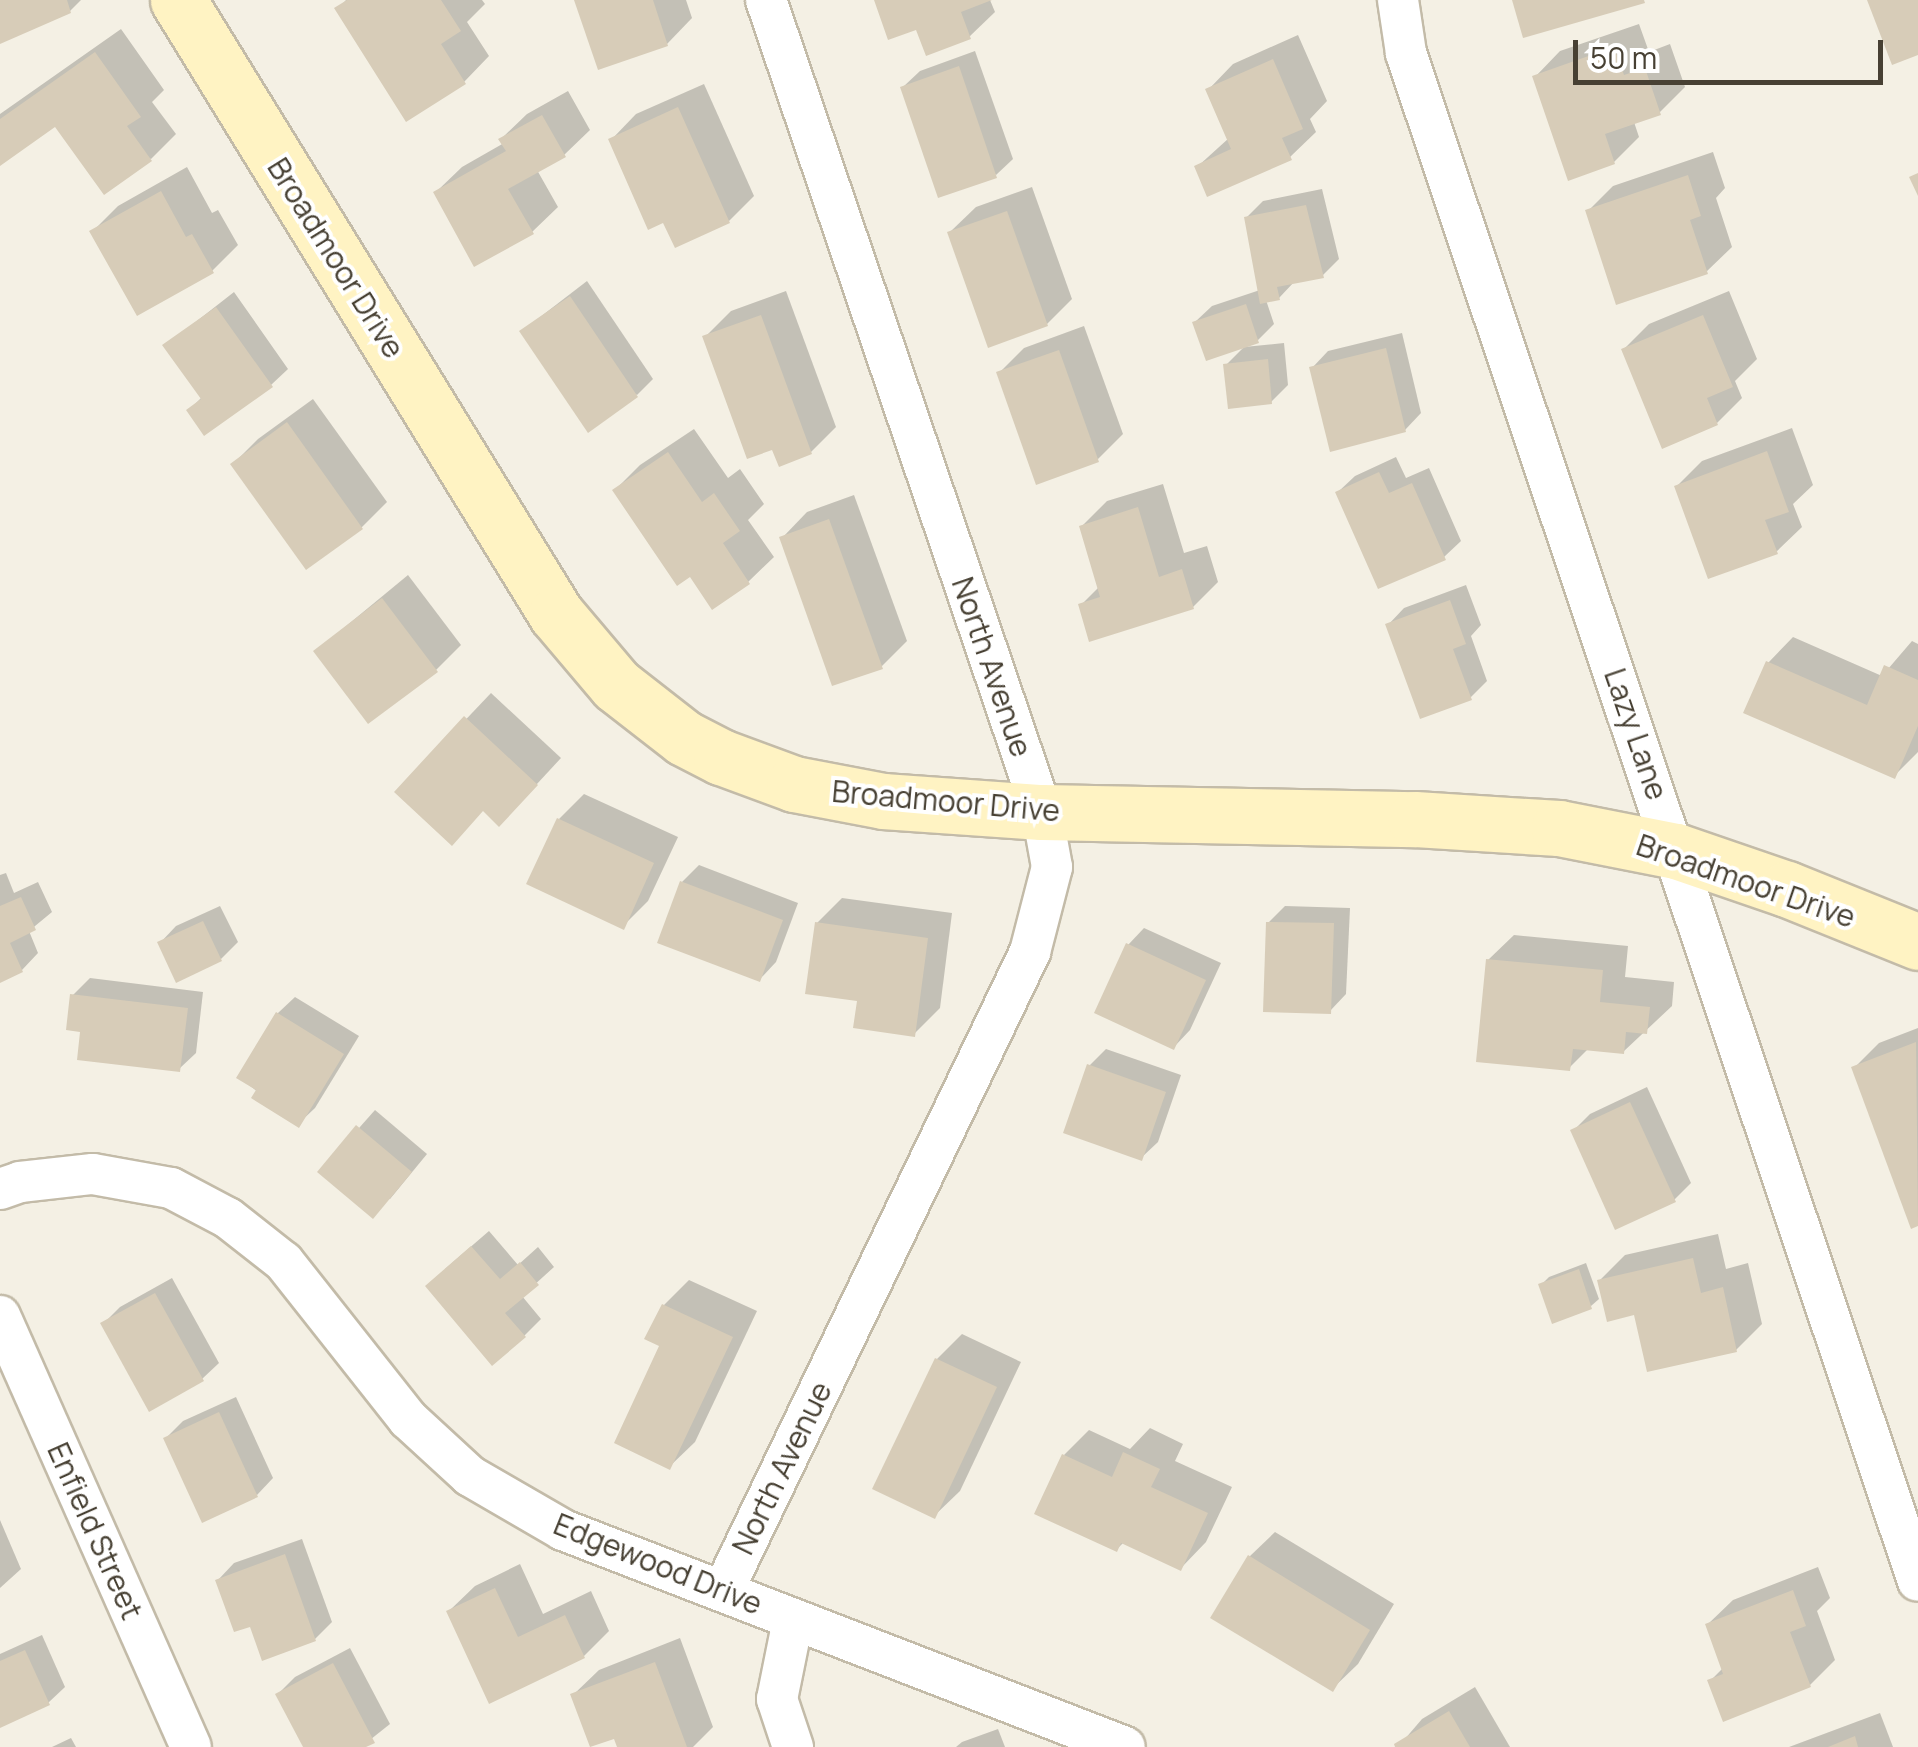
<!DOCTYPE html>
<style>
body{margin:0}
#map{position:relative;width:1918px;height:1747px;overflow:hidden;background:#f4f0e4;font-family:Manrope,sans-serif}
div>[style]{position:absolute}
[style*='--x']{left:calc(var(--x)*1px);top:calc(var(--y)*1px);width:calc(var(--w)*1px);rotate:calc(var(--a)*1deg)}
.shadow>*{inset:0;background:#0003}
.building>*{inset:0;background:#d7ccb8}
.roads{filter:drop-shadow(2px 0 #c3bba8) drop-shadow(-2px 0 #c3bba8) drop-shadow(0 2px #c3bba8) drop-shadow(0 -2px #c3bba8)}
.street>*{height:40px;margin:-20px;padding:0 20px;transform-origin:20px;border-radius:20px;background:#fff}
.secondary>*{height:55px;margin:-27.5px;padding:0 27.5px;transform-origin:27.5px;border-radius:27.5px;background:#fff3c3}
span{translate:-50% -50%;white-space:nowrap;text-align:center;line-height:1.15;-webkit-text-stroke:8px #fff;paint-order:stroke}
.street-label{font-size:30px;color:#474033}
.scale{position:absolute;left:1573px;top:40px;width:310px;height:45px;box-sizing:border-box;border:5px solid #474033;border-top:0;padding-left:12px;font-size:30px;line-height:35px;white-space:nowrap;color:#474033;-webkit-text-stroke:8px #fff;paint-order:stroke}
</style>
<div id="map">
<div class="shadow">
<i style="clip-path:polygon(0 0,81px 0,70px 11px,0 42px)"></i>
<i style="clip-path:polygon(346px 0,482px 0,485px 4px,467px 22px,489px 56px,464px 82px,338px 9px)"></i>
<i style="clip-path:polygon(577px 0,686px 0,692px 18px,667px 44px)"></i>
<i style="clip-path:polygon(876px 0,990px 0,995px 12px,969px 37px,918px 26px)"></i>
<i style="clip-path:polygon(1639px 24px,1649px 52px,1670px 44px,1685px 87px,1659px 113px,1634px 122px,1639px 137px,1614px 162px,1535px 77px,1560px 51px)"></i>
<i style="clip-path:polygon(121px 29px,164px 90px,152px 102px,176px 134px,151px 159px,56px 123px,0 163px,0 114px)"></i>
<i style="clip-path:polygon(1298px 35px,1327px 101px,1310px 119px,1316px 132px,1290px 157px,1197px 167px,1229px 138px,1208px 90px,1233px 64px)"></i>
<i style="clip-path:polygon(975px 51px,1013px 159px,996px 175px,903px 87px,920px 71px)"></i>
<i style="clip-path:polygon(704px 84px,754px 196px,729px 221px,664px 219px,611px 140px,636px 114px)"></i>
<i style="clip-path:polygon(568px 91px,590px 130px,564px 155px,537px 170px,558px 207px,532px 232px,436px 192px,462px 167px,504px 143px,501px 139px,527px 114px)"></i>
<i style="clip-path:polygon(1713px 152px,1725px 188px,1716px 198px,1732px 247px,1706px 272px,1588px 211px,1613px 186px)"></i>
<i style="clip-path:polygon(187px 167px,212px 213px,218px 210px,238px 245px,212px 271px,92px 232px,118px 206px)"></i>
<i style="clip-path:polygon(1032px 187px,1072px 299px,1047px 324px,950px 232px,976px 207px)"></i>
<i style="clip-path:polygon(1322px 189px,1339px 259px,1322px 276px,1295px 281px,1279px 298px,1266px 300px,1274px 324px,1257px 341px,1195px 322px,1212px 306px,1260px 290px,1246px 218px,1263px 201px)"></i>
<i style="clip-path:polygon(587px 281px,653px 379px,637px 395px,522px 331px)"></i>
<i style="clip-path:polygon(786px 291px,836px 427px,811px 452px,774px 446px,705px 337px,731px 311px)"></i>
<i style="clip-path:polygon(1729px 291px,1757px 359px,1735px 381px,1742px 398px,1717px 423px,1624px 349px,1649px 324px)"></i>
<i style="clip-path:polygon(234px 292px,288px 369px,271px 385px,189px 410px,202px 397px,165px 346px)"></i>
<i style="clip-path:polygon(1084px 326px,1123px 434px,1097px 460px,999px 373px,1024px 348px)"></i>
<i style="clip-path:polygon(1402px 333px,1421px 413px,1405px 430px,1312px 368px,1328px 351px)"></i>
<i style="clip-path:polygon(1284px 343px,1288px 385px,1271px 402px,1226px 365px,1244px 347px)"></i>
<i style="clip-path:polygon(313px 399px,387px 502px,361px 528px,233px 464px,258px 439px)"></i>
<i style="clip-path:polygon(1792px 428px,1813px 485px,1793px 504px,1802px 527px,1776px 552px,1677px 486px,1702px 461px)"></i>
<i style="clip-path:polygon(694px 429px,728px 478px,740px 469px,764px 504px,748px 520px,774px 557px,748px 582px,690px 574px,615px 490px,640px 465px)"></i>
<i style="clip-path:polygon(1396px 457px,1406px 478px,1429px 468px,1461px 541px,1444px 557px,1338px 492px,1355px 476px)"></i>
<i style="clip-path:polygon(1163px 484px,1184px 553px,1207px 546px,1218px 582px,1193px 607px,1081px 605px,1100px 586px,1082px 526px,1107px 501px)"></i>
<i style="clip-path:polygon(854px 495px,907px 641px,881px 667px,782px 538px,807px 512px)"></i>
<i style="clip-path:polygon(408px 575px,461px 645px,436px 670px,316px 651px)"></i>
<i style="clip-path:polygon(1466px 585px,1481px 625px,1471px 636px,1487px 681px,1470px 698px,1388px 625px,1404px 608px)"></i>
<i style="clip-path:polygon(1793px 637px,1882px 676px,1912px 641px,1918px 644px,1918px 752px,1894px 776px,1768px 663px)"></i>
<i style="clip-path:polygon(491px 693px,561px 758px,524px 798px,484px 809px,398px 791px)"></i>
<i style="clip-path:polygon(584px 794px,678px 837px,648px 901px,623px 926px,559px 819px)"></i>
<i style="clip-path:polygon(699px 865px,798px 903px,776px 962px,760px 979px,682px 882px)"></i>
<i style="clip-path:polygon(6px 873px,14px 893px,38px 882px,52px 912px,29px 931px,38px 953px,22px 970px,0 980px,0 875px)"></i>
<i style="clip-path:polygon(842px 898px,952px 913px,940px 1008px,914px 1034px,859px 998px,817px 923px)"></i>
<i style="clip-path:polygon(220px 906px,238px 942px,221px 959px,160px 943px,176px 926px)"></i>
<i style="clip-path:polygon(1285px 906px,1350px 908px,1346px 994px,1330px 1011px,1268px 923px)"></i>
<i style="clip-path:polygon(1144px 928px,1221px 963px,1190px 1030px,1174px 1047px,1128px 945px)"></i>
<i style="clip-path:polygon(1514px 935px,1628px 946px,1625px 977px,1674px 982px,1672px 1006px,1623px 1052px,1589px 1048px,1569px 1068px,1488px 960px)"></i>
<i style="clip-path:polygon(90px 978px,203px 992px,196px 1053px,179px 1069px,82px 1030px,73px 995px)"></i>
<i style="clip-path:polygon(295px 997px,359px 1036px,315px 1108px,298px 1124px,239px 1077px,278px 1013px)"></i>
<i style="clip-path:polygon(1918px 1028px,1918px 1224px,1913px 1226px,1854px 1068px,1879px 1043px)"></i>
<i style="clip-path:polygon(1106px 1049px,1181px 1075px,1158px 1142px,1141px 1158px,1089px 1066px)"></i>
<i style="clip-path:polygon(1647px 1087px,1691px 1183px,1674px 1200px,1573px 1131px,1590px 1114px)"></i>
<i style="clip-path:polygon(375px 1110px,427px 1154px,390px 1199px,320px 1172px)"></i>
<i style="clip-path:polygon(489px 1231px,518px 1265px,538px 1247px,554px 1267px,522px 1296px,541px 1319px,524px 1336px,445px 1269px)"></i>
<i style="clip-path:polygon(1718px 1234px,1726px 1269px,1748px 1263px,1762px 1324px,1736px 1350px,1636px 1312px,1600px 1280px,1625px 1255px)"></i>
<i style="clip-path:polygon(1586px 1263px,1599px 1299px,1591px 1306px,1541px 1285px,1549px 1277px)"></i>
<i style="clip-path:polygon(172px 1278px,219px 1363px,202px 1379px,103px 1324px,120px 1307px)"></i>
<i style="clip-path:polygon(689px 1280px,757px 1311px,695px 1442px,669px 1467px,664px 1305px)"></i>
<i style="clip-path:polygon(962px 1334px,1021px 1362px,960px 1491px,934px 1516px,937px 1359px)"></i>
<i style="clip-path:polygon(236px 1397px,273px 1478px,257px 1495px,166px 1438px,183px 1421px)"></i>
<i style="clip-path:polygon(1150px 1428px,1183px 1444px,1175px 1461px,1232px 1487px,1206px 1542px,1181px 1568px,1124px 1542px,1117px 1549px,1064px 1455px,1089px 1430px,1130px 1449px)"></i>
<i style="clip-path:polygon(0 1520px,21px 1569px,0 1588px)"></i>
<i style="clip-path:polygon(1275px 1532px,1394px 1604px,1358px 1664px,1332px 1689px,1249px 1557px)"></i>
<i style="clip-path:polygon(302px 1539px,332px 1622px,315px 1639px,252px 1624px,218px 1580px,234px 1563px)"></i>
<i style="clip-path:polygon(520px 1564px,543px 1614px,591px 1591px,609px 1631px,584px 1656px,490px 1700px,449px 1611px,475px 1586px)"></i>
<i style="clip-path:polygon(1818px 1567px,1830px 1598px,1817px 1611px,1835px 1660px,1810px 1685px,1710px 1681px,1723px 1668px,1707px 1625px,1733px 1600px)"></i>
<i style="clip-path:polygon(42px 1635px,65px 1687px,48px 1703px,0 1725px,0 1654px)"></i>
<i style="clip-path:polygon(680px 1638px,713px 1727px,693px 1747px,620px 1747px,616px 1736px,573px 1695px,599px 1670px)"></i>
<i style="clip-path:polygon(350px 1648px,390px 1724px,361px 1747px,306px 1747px,278px 1694px,295px 1677px)"></i>
<i style="clip-path:polygon(1475px 1687px,1510px 1747px,1398px 1747px,1422px 1719px)"></i>
<i style="clip-path:polygon(1880px 1713px,1893px 1747px,1789px 1747px)"></i>
<i style="clip-path:polygon(998px 1729px,1005px 1747px,956px 1747px,962px 1742px)"></i>
<i style="clip-path:polygon(71px 1738px,76px 1747px,52px 1747px)"></i>
</div>
<div class="building">
<i style="clip-path:polygon(0 0,67px 0,71px 13px,0 44px)"></i>
<i style="clip-path:polygon(347px 0,441px 0,461px 31px,441px 44px,466px 84px,406px 122px,334px 8px)"></i>
<i style="clip-path:polygon(574px 0,653px 0,668px 46px,598px 70px)"></i>
<i style="clip-path:polygon(874px 0,992px 0,961px 12px,971px 39px,926px 56px,916px 30px,888px 40px)"></i>
<i style="clip-path:polygon(1512px 0,1644px 0,1645px 3px,1523px 38px)"></i>
<i style="clip-path:polygon(1867px 0,1918px 0,1918px 55px,1892px 65px)"></i>
<i style="clip-path:polygon(1614px 47px,1624px 75px,1645px 68px,1661px 115px,1605px 134px,1615px 164px,1568px 181px,1532px 76px)"></i>
<i style="clip-path:polygon(95px 52px,141px 117px,127px 126px,152px 161px,104px 195px,55px 127px,0 166px,0 119px)"></i>
<i style="clip-path:polygon(1273px 59px,1303px 129px,1282px 138px,1292px 160px,1207px 197px,1194px 166px,1231px 149px,1205px 89px)"></i>
<i style="clip-path:polygon(959px 66px,997px 178px,938px 198px,900px 87px)"></i>
<i style="clip-path:polygon(678px 107px,730px 223px,675px 248px,663px 223px,648px 230px,608px 139px)"></i>
<i style="clip-path:polygon(542px 115px,566px 157px,508px 189px,534px 234px,474px 267px,433px 192px,506px 151px,498px 139px)"></i>
<i style="clip-path:polygon(1918px 173px,1918px 196px,1909px 177px)"></i>
<i style="clip-path:polygon(1688px 175px,1701px 216px,1690px 220px,1708px 274px,1616px 305px,1585px 210px)"></i>
<i style="clip-path:polygon(161px 191px,186px 237px,192px 234px,214px 273px,137px 316px,89px 231px)"></i>
<i style="clip-path:polygon(1306px 205px,1324px 278px,1277px 287px,1280px 300px,1260px 304px,1244px 217px)"></i>
<i style="clip-path:polygon(1007px 211px,1048px 326px,988px 348px,947px 232px)"></i>
<i style="clip-path:polygon(570px 296px,638px 397px,588px 433px,519px 331px)"></i>
<i style="clip-path:polygon(1246px 304px,1259px 343px,1206px 361px,1192px 322px)"></i>
<i style="clip-path:polygon(216px 307px,273px 387px,204px 436px,186px 410px,201px 399px,162px 345px)"></i>
<i style="clip-path:polygon(761px 315px,812px 454px,779px 467px,772px 450px,747px 459px,702px 336px)"></i>
<i style="clip-path:polygon(1703px 315px,1733px 387px,1707px 398px,1718px 425px,1662px 449px,1621px 349px)"></i>
<i style="clip-path:polygon(1386px 348px,1406px 432px,1330px 452px,1309px 367px)"></i>
<i style="clip-path:polygon(1059px 350px,1099px 462px,1036px 485px,996px 372px)"></i>
<i style="clip-path:polygon(1268px 359px,1272px 404px,1228px 409px,1223px 364px)"></i>
<i style="clip-path:polygon(287px 422px,363px 529px,306px 570px,230px 464px)"></i>
<i style="clip-path:polygon(1767px 451px,1789px 512px,1765px 520px,1778px 554px,1708px 579px,1674px 486px)"></i>
<i style="clip-path:polygon(668px 452px,702px 502px,714px 493px,740px 531px,723px 543px,750px 584px,712px 610px,690px 577px,677px 586px,612px 490px)"></i>
<i style="clip-path:polygon(1379px 472px,1389px 493px,1412px 483px,1446px 560px,1378px 589px,1335px 492px)"></i>
<i style="clip-path:polygon(1138px 507px,1159px 577px,1182px 569px,1194px 609px,1089px 642px,1078px 604px,1100px 597px,1079px 526px)"></i>
<i style="clip-path:polygon(829px 519px,883px 669px,832px 686px,779px 537px)"></i>
<i style="clip-path:polygon(382px 598px,438px 672px,368px 724px,313px 651px)"></i>
<i style="clip-path:polygon(1450px 600px,1466px 644px,1453px 649px,1472px 700px,1420px 719px,1385px 624px)"></i>
<i style="clip-path:polygon(1766px 661px,1867px 705px,1884px 665px,1918px 680px,1918px 726px,1895px 779px,1743px 713px)"></i>
<i style="clip-path:polygon(464px 716px,538px 785px,499px 827px,483px 811px,452px 846px,394px 792px)"></i>
<i style="clip-path:polygon(557px 818px,654px 863px,624px 930px,526px 884px)"></i>
<i style="clip-path:polygon(680px 881px,783px 920px,760px 982px,657px 943px)"></i>
<i style="clip-path:polygon(21px 897px,36px 930px,10px 943px,23px 972px,0 983px,0 906px)"></i>
<i style="clip-path:polygon(203px 921px,222px 961px,176px 983px,157px 942px)"></i>
<i style="clip-path:polygon(815px 922px,928px 938px,915px 1037px,853px 1028px,857px 1001px,805px 994px)"></i>
<i style="clip-path:polygon(1266px 922px,1334px 923px,1331px 1014px,1263px 1012px)"></i>
<i style="clip-path:polygon(1126px 943px,1206px 980px,1174px 1050px,1094px 1013px)"></i>
<i style="clip-path:polygon(1486px 959px,1603px 970px,1600px 1002px,1650px 1007px,1647px 1034px,1626px 1032px,1624px 1054px,1573px 1049px,1570px 1071px,1476px 1062px)"></i>
<i style="clip-path:polygon(70px 994px,188px 1008px,180px 1072px,77px 1060px,80px 1032px,66px 1030px)"></i>
<i style="clip-path:polygon(276px 1012px,344px 1054px,299px 1128px,251px 1098px,256px 1090px,236px 1078px)"></i>
<i style="clip-path:polygon(1916px 1042px,1918px 1226px,1911px 1229px,1851px 1067px)"></i>
<i style="clip-path:polygon(1087px 1064px,1166px 1092px,1142px 1161px,1063px 1133px)"></i>
<i style="clip-path:polygon(1630px 1102px,1676px 1202px,1615px 1230px,1570px 1130px)"></i>
<i style="clip-path:polygon(356px 1125px,412px 1172px,373px 1219px,317px 1172px)"></i>
<i style="clip-path:polygon(471px 1246px,500px 1279px,520px 1262px,539px 1285px,505px 1313px,526px 1337px,492px 1366px,425px 1286px)"></i>
<i style="clip-path:polygon(1693px 1258px,1701px 1293px,1723px 1287px,1737px 1352px,1647px 1372px,1634px 1315px,1607px 1322px,1597px 1280px)"></i>
<i style="clip-path:polygon(1579px 1269px,1592px 1309px,1552px 1324px,1538px 1284px)"></i>
<i style="clip-path:polygon(155px 1293px,204px 1381px,149px 1412px,100px 1323px)"></i>
<i style="clip-path:polygon(662px 1304px,733px 1337px,670px 1470px,614px 1443px,659px 1346px,644px 1339px)"></i>
<i style="clip-path:polygon(935px 1358px,997px 1387px,935px 1519px,872px 1489px)"></i>
<i style="clip-path:polygon(219px 1412px,258px 1497px,202px 1523px,163px 1438px)"></i>
<i style="clip-path:polygon(1123px 1452px,1160px 1469px,1151px 1487px,1208px 1513px,1181px 1571px,1121px 1543px,1117px 1552px,1034px 1514px,1062px 1454px,1112px 1477px)"></i>
<i style="clip-path:polygon(285px 1554px,316px 1641px,262px 1661px,250px 1627px,234px 1632px,215px 1580px)"></i>
<i style="clip-path:polygon(1248px 1555px,1370px 1630px,1333px 1692px,1210px 1618px)"></i>
<i style="clip-path:polygon(495px 1588px,518px 1637px,565px 1615px,585px 1658px,489px 1704px,446px 1611px)"></i>
<i style="clip-path:polygon(1793px 1590px,1806px 1626px,1790px 1632px,1811px 1687px,1723px 1722px,1707px 1680px,1723px 1674px,1705px 1624px)"></i>
<i style="clip-path:polygon(25px 1650px,50px 1705px,0 1728px,0 1661px)"></i>
<i style="clip-path:polygon(655px 1662px,687px 1747px,617px 1747px,614px 1739px,590px 1747px,570px 1694px)"></i>
<i style="clip-path:polygon(333px 1663px,375px 1743px,366px 1747px,303px 1747px,275px 1694px)"></i>
<i style="clip-path:polygon(1449px 1711px,1470px 1747px,1395px 1747px,1394px 1744px)"></i>
<i style="clip-path:polygon(1855px 1736px,1858px 1747px,1828px 1747px)"></i>
</div>
<div class="roads">
<div class="street">
<i style="--x:1398;--y:0;--w:54;--a:81.4"></i>
<i style="--x:1406;--y:53;--w:1611;--a:71.48"></i>
<i style="--x:0;--y:1189;--w:21;--a:-19"></i>
<i style="--x:20;--y:1182;--w:73;--a:-6.3"></i>
<i style="--x:93;--y:1174;--w:79;--a:10.2"></i>
<i style="--x:171;--y:1188;--w:64;--a:27.8"></i>
<i style="--x:228;--y:1218;--w:71;--a:38.2"></i>
<i style="--x:284;--y:1262;--w:200;--a:51.7"></i>
<i style="--x:408;--y:1419;--w:84;--a:42.6"></i>
<i style="--x:470;--y:1476;--w:108;--a:30.1"></i>
<i style="--x:563;--y:1530;--w:602;--a:21.11"></i>
<i style="--x:0;--y:1316;--w:471;--a:66.1"></i>
<i style="--x:724;--y:1589;--w:707;--a:-64.34"></i>
<i style="--x:1030;--y:952;--w:88;--a:-75.5"></i>
<i style="--x:1052;--y:867;--w:56;--a:-100.3"></i>
<i style="--x:1042;--y:812;--w:858;--a:-108.77"></i>
<i style="--x:793;--y:1620;--w:81;--a:101.4"></i>
<i style="--x:777;--y:1699;--w:51;--a:71.6"></i>
</div>
<div class="secondary">
<i style="--x:178;--y:0;--w:721;--a:58.38"></i>
<i style="--x:556;--y:614;--w:93;--a:49.8"></i>
<i style="--x:616;--y:685;--w:86;--a:37.9"></i>
<i style="--x:684;--y:738;--w:42;--a:27.2"></i>
<i style="--x:721;--y:757;--w:78;--a:20.3"></i>
<i style="--x:794;--y:784;--w:91;--a:10.8"></i>
<i style="--x:883;--y:801;--w:159;--a:4"></i>
<i style="--x:1042;--y:812;--w:373;--a:1.1"></i>
<i style="--x:1415;--y:819;--w:144;--a:3.6"></i>
<i style="--x:1559;--y:828;--w:119;--a:11.1"></i>
<i style="--x:1676;--y:851;--w:117;--a:18.9"></i>
<i style="--x:1787;--y:889;--w:141;--a:22"></i>
</div>
</div>
<div class="street-label">
<span style="left:336px;top:258px;rotate:58deg">Broadmoor Drive</span>
<span style="left:992px;top:667px;rotate:71deg">North Avenue</span>
<span style="left:1636px;top:734px;rotate:71deg">Lazy Lane</span>
<span style="left:946px;top:801px;rotate:5deg">Broadmoor Drive</span>
<span style="left:1746px;top:881px;rotate:19deg">Broadmoor Drive</span>
<span style="left:782px;top:1468px;rotate:-64deg">North Avenue</span>
<span style="left:95px;top:1531px;rotate:66deg">Enfield Street</span>
<span style="left:658px;top:1564px;rotate:22deg">Edgewood Drive</span>
</div>
<div class="scale">50 m</div>
</div>
